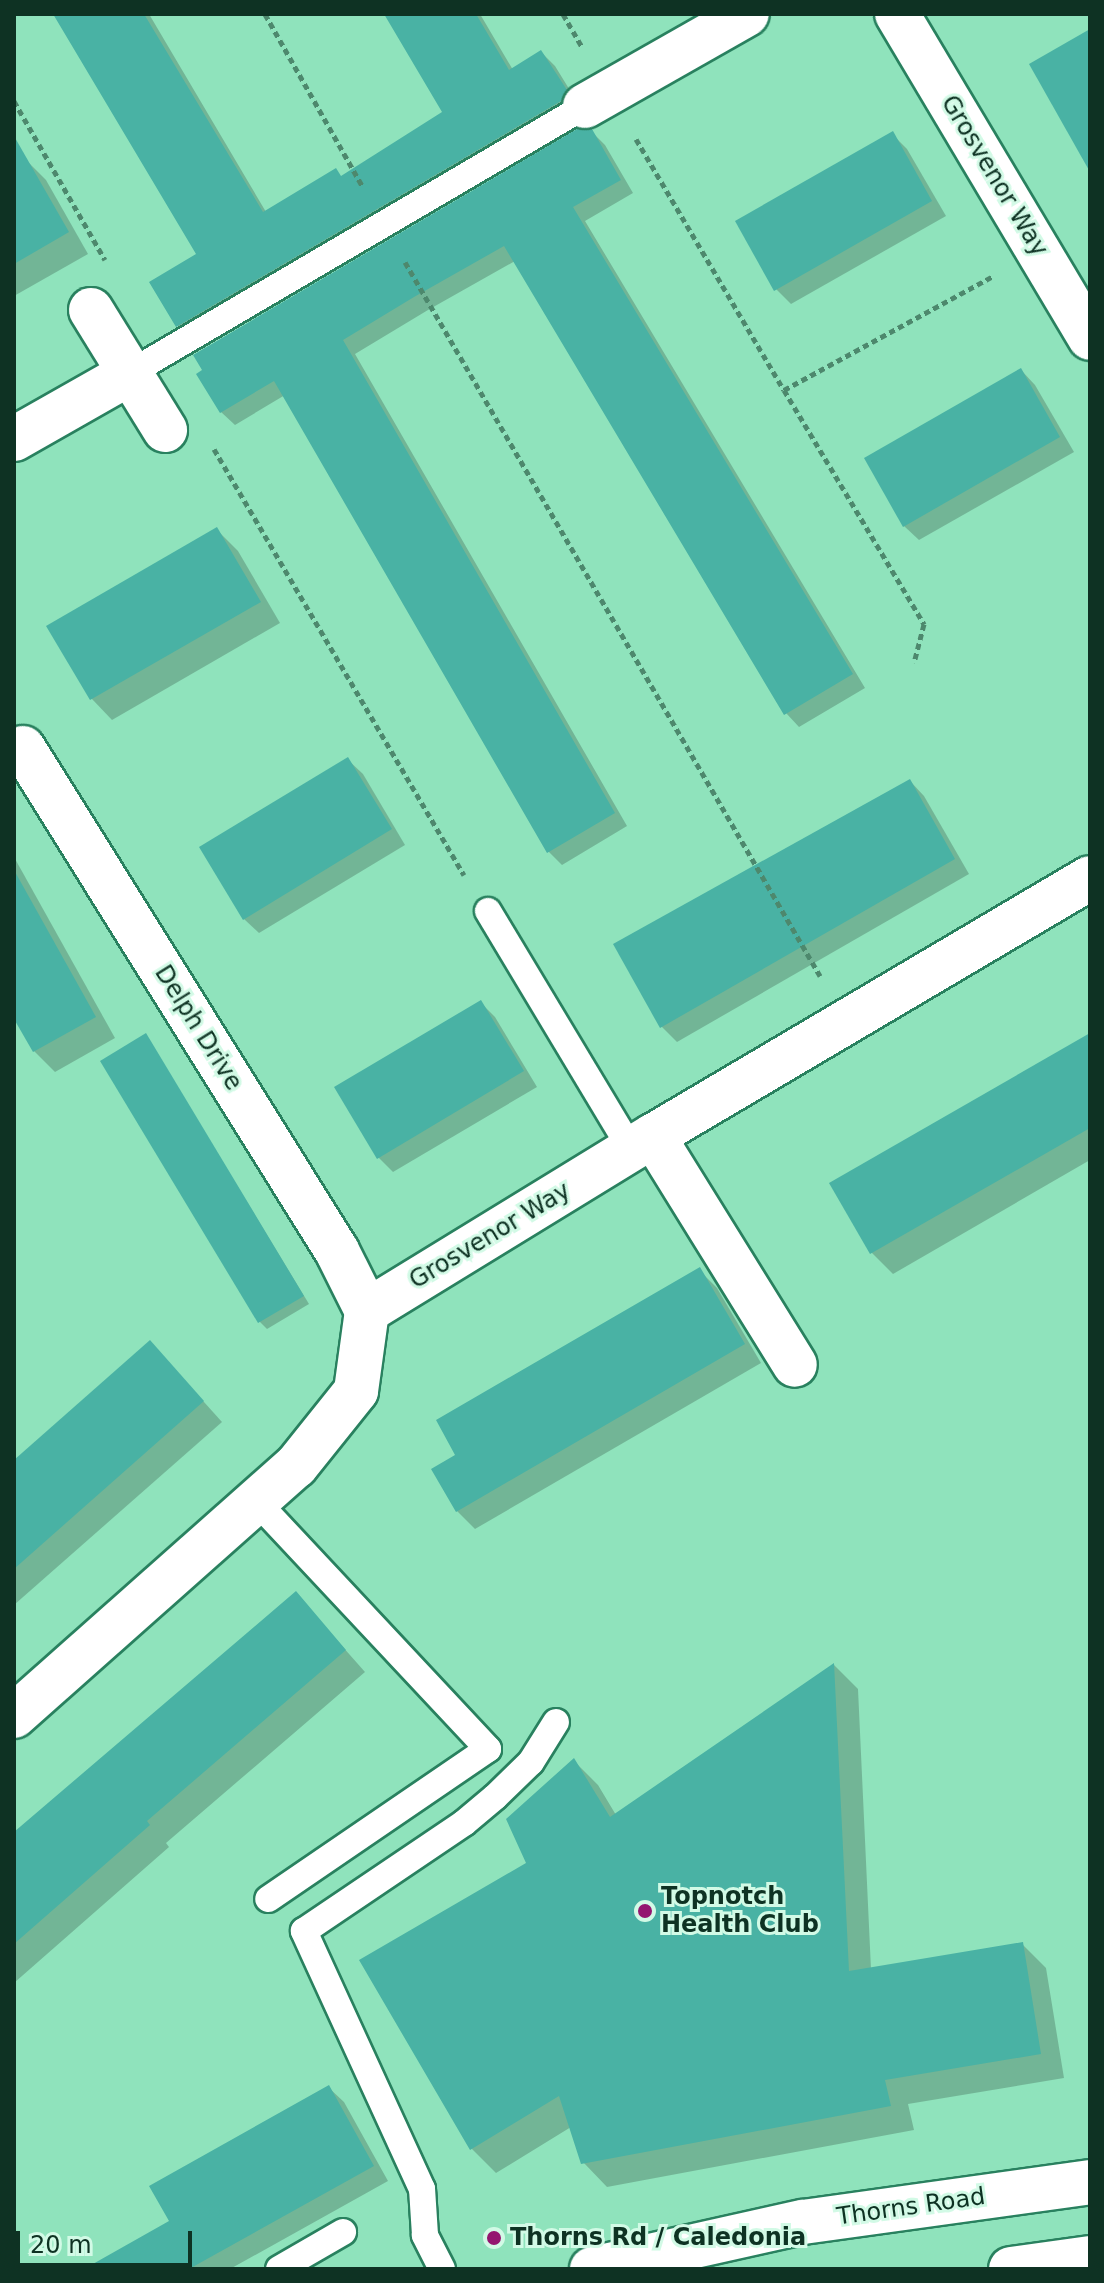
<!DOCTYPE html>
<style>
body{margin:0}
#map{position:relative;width:1104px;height:2283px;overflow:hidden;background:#8fe3bc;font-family:"DejaVu Sans",sans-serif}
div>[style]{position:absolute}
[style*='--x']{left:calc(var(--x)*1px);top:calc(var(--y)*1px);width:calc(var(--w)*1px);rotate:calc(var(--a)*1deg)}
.shadow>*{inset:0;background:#0003}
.building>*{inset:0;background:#49b2a4}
.path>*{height:5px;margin-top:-2.5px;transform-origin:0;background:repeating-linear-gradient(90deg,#4d886d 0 6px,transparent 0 10px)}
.roads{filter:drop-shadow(2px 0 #29815f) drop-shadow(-2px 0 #29815f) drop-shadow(0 2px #29815f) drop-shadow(0 -2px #29815f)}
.lane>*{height:26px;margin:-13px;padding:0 13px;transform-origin:13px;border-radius:13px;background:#fff}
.street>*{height:44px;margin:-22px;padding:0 22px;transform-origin:22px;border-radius:22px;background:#fff}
.highway>*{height:44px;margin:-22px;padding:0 22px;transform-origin:22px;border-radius:22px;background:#fff}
.dots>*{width:22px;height:22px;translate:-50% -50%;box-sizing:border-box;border:4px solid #d2fae6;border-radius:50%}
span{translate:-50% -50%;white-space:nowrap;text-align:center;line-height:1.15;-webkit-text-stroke:6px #d2fae6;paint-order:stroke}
.street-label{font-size:24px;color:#0e3223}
.poi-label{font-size:24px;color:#0e3223;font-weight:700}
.left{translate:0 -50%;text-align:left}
.frame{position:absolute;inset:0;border:16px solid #0e3223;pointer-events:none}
.scale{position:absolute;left:16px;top:2231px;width:176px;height:36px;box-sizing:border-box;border:4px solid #0e3223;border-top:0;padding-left:10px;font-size:24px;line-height:28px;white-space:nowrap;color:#0e3223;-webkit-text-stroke:6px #d2fae6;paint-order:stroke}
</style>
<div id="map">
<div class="shadow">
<i style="clip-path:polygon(56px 14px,149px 14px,266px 212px,342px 177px,445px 113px,386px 14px,480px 14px,513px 70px,541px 52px,555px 66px,579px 105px,191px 340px,178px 326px,152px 283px,199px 254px)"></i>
<i style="clip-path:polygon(591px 131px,605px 145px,633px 193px,585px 221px,865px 688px,799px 727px,786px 713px,515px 261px,428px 310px,355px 354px,627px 826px,562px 865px,549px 852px,285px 395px,235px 425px,221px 412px,199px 375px)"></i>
<i style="clip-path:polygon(892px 134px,907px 149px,946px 216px,791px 304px,776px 289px)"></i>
<i style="clip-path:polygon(26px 160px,46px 180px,88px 254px,14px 296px,14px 167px)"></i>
<i style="clip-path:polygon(1021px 370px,1035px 385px,1074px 452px,919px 540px,904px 526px)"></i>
<i style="clip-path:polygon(217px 530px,238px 551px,280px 623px,112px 720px,92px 699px,49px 627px)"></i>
<i style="clip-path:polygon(348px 760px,363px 774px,405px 845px,259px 933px,244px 919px)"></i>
<i style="clip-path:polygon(910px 781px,924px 796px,969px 874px,677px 1042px,662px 1027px,616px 945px)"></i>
<i style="clip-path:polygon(14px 857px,115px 1038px,55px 1072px,34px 1051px,14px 1015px)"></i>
<i style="clip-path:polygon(480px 1002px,495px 1017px,537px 1087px,393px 1172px,378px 1157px)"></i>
<i style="clip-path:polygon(1090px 1035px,1090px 1160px,893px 1274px,872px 1253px,831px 1184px)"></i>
<i style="clip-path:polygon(146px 1036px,309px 1304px,267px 1329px,260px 1322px)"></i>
<i style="clip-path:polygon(699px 1270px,717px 1288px,761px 1363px,475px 1529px,457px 1511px,458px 1456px)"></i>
<i style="clip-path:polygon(150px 1342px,222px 1422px,14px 1605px,14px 1477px)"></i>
<i style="clip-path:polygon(296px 1594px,365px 1672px,166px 1843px,169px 1847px,14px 1983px,14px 1837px)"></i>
<i style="clip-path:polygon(834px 1665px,858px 1689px,871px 1969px,1022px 1944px,1046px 1968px,1064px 2078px,908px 2104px,914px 2130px,607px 2187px,583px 2162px,571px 2127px,496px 2173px,472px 2149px,529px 1864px,574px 1761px,598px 1785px,616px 1815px)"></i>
<i style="clip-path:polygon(329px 2088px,344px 2102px,388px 2181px,230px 2269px,88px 2269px,172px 2222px)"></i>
</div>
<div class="building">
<i style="clip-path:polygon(53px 14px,144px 14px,263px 212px,336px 168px,341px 176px,442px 112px,384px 14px,476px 14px,509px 70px,541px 50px,567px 90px,561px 101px,176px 327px,149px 282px,196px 254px)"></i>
<i style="clip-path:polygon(1090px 29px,1090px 172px,1029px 64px)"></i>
<i style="clip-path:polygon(577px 129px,592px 129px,621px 180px,573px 207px,853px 674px,784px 715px,504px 246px,414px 297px,343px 340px,615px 813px,547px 853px,274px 381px,220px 413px,196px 374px,202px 370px,193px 355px)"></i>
<i style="clip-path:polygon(893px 131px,932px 201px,774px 291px,735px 221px)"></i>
<i style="clip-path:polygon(14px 136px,69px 232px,14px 264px)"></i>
<i style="clip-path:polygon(1021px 368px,1060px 437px,903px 527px,864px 458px)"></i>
<i style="clip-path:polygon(217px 527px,261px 602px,90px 700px,46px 626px)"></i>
<i style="clip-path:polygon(348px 757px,392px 829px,243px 920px,199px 847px)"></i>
<i style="clip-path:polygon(910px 779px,955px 859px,660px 1028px,613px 944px)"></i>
<i style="clip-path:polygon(14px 870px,96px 1017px,33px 1052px,14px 1019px)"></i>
<i style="clip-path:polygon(481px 1000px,524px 1071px,377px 1159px,334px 1087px)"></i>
<i style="clip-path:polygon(146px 1033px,304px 1296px,258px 1323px,100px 1061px)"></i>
<i style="clip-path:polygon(1090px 1033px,1090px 1128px,870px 1254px,829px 1183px)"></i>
<i style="clip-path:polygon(700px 1267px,745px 1344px,456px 1512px,431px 1469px,455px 1455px,436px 1420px)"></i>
<i style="clip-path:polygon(150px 1340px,204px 1401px,14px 1569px,14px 1460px)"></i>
<i style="clip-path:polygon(296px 1591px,346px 1650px,147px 1821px,150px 1825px,14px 1944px,14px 1832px)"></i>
<i style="clip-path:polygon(834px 1663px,849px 1971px,1023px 1942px,1041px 2054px,885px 2080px,891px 2106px,581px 2164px,559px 2096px,470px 2150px,359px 1960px,526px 1863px,506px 1819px,574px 1758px,610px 1817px)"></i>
<i style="clip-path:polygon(329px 2085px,374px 2166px,189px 2269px,84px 2269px,169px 2221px,149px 2186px)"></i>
</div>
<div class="path">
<i style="--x:265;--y:14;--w:199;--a:60.5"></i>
<i style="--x:563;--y:14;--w:39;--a:60"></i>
<i style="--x:14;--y:101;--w:183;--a:60.2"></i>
<i style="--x:636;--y:139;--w:291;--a:59.5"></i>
<i style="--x:784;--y:390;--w:238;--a:-28.6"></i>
<i style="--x:405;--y:262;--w:826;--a:59.83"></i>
<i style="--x:784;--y:390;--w:273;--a:59.1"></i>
<i style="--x:924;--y:624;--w:40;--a:104.4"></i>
<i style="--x:214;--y:449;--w:494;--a:59.6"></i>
</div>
<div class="roads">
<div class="lane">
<i style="--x:130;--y:373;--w:528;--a:-30.4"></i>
<i style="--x:488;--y:911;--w:278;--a:59"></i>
<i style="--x:255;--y:1500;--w:341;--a:46.9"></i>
<i style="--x:488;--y:1749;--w:266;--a:145.7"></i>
<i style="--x:279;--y:2269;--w:74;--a:-30"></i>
<i style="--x:442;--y:2269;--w:38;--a:-117"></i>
<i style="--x:425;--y:2235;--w:46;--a:-93.7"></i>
<i style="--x:422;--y:2189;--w:284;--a:-114.6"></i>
<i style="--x:304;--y:1931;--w:193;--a:-34"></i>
<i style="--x:464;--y:1823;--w:40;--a:-40"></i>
<i style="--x:495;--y:1797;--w:50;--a:-44.2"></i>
<i style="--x:531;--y:1762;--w:47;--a:-58"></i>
</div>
<div class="street">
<i style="--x:897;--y:14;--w:377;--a:59.2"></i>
<i style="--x:585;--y:106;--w:186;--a:-29.6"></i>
<i style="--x:91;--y:310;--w:141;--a:58.3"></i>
<i style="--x:14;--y:439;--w:133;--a:-29.6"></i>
<i style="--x:23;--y:748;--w:593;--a:58.03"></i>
<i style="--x:337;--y:1251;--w:67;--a:63.4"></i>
<i style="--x:653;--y:1136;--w:269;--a:58.2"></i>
<i style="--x:367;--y:1311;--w:335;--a:-31.5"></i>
<i style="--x:653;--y:1136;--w:507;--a:-30.56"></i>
<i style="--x:14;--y:1716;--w:377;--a:-41.6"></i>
<i style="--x:296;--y:1466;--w:96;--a:-51.3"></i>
<i style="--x:356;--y:1391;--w:81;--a:-82.2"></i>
</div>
<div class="highway">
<i style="--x:592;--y:2269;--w:216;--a:-12.6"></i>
<i style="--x:803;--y:2222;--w:290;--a:-7.9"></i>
<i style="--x:1011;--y:2269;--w:80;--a:-7.9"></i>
</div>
</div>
<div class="dots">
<i style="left:645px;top:1911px;background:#941670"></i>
<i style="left:494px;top:2238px;background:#941670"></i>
</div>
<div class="street-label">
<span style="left:994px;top:176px;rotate:59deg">Grosvenor Way</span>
<span style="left:198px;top:1028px;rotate:58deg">Delph Drive</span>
<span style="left:490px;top:1236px;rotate:-31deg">Grosvenor Way</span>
<span style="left:911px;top:2207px;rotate:-8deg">Thorns Road</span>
</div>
<div class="poi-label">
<span class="left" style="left:661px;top:1911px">Topnotch<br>Health Club</span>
<span class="left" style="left:510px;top:2238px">Thorns Rd / Caledonia</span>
</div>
<div class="frame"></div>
<div class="scale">20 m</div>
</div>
